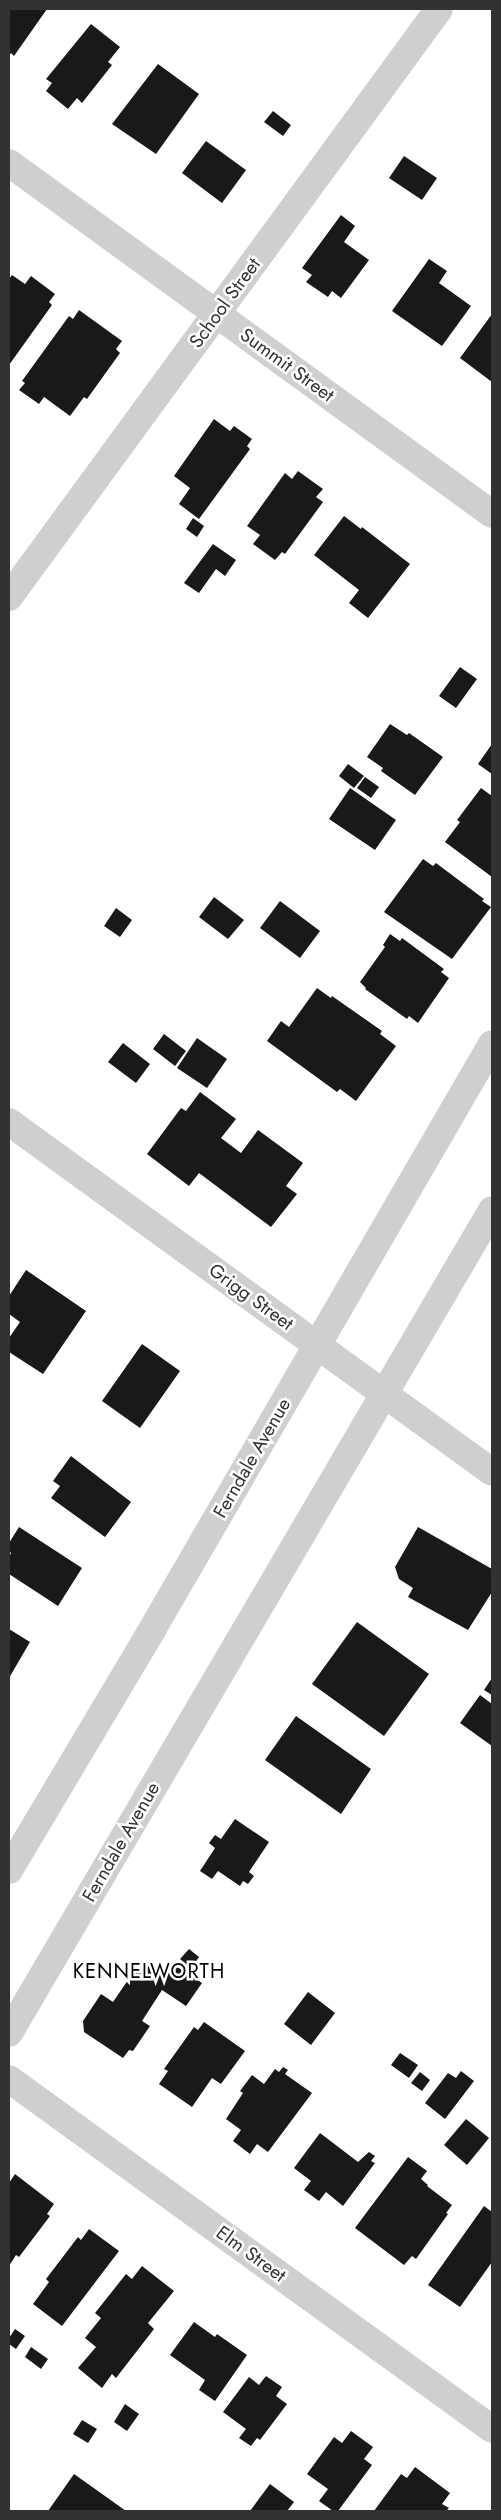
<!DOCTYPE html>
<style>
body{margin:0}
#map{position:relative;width:501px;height:2520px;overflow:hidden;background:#fff;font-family:Jost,sans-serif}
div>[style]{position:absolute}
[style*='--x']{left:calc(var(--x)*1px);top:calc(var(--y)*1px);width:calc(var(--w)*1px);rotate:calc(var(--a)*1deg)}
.building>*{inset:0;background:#191919}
.street>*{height:28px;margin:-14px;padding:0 14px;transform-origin:14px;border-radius:14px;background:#cfcfcf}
span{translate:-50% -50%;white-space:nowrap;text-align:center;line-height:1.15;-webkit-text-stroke:5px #fff;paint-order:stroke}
.street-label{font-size:19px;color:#323232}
.neighbourhood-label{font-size:20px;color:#000;letter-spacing:1px}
.frame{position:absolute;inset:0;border:10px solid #323232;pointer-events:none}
</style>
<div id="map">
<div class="building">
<i style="clip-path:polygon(9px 9px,47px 9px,14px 56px,11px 53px,9px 56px)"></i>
<i style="clip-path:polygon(91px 24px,120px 47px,108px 62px,112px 65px,82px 103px,77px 98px,68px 109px,46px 91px,52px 83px,46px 79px)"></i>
<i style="clip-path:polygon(158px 64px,199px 94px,156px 154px,112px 124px)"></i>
<i style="clip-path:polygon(273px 111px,291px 125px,283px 136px,264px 122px)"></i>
<i style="clip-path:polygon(206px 141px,246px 170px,222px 203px,182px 173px)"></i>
<i style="clip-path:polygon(404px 156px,437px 178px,422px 200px,389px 178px)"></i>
<i style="clip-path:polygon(341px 215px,355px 226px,344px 242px,369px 260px,341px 298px,332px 291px,328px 297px,306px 282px,312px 275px,302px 268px)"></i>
<i style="clip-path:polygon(429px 259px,447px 271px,439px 283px,471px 306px,442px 346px,392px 311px)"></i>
<i style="clip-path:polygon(12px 275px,25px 284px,31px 276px,55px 294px,49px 302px,52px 305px,9px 365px,9px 279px)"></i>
<i style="clip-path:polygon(79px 310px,122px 341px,116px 349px,120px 353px,87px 399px,84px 397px,70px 416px,44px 397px,39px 404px,19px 390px,25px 383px,22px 381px,69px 316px,73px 319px)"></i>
<i style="clip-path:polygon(492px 314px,492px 382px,460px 358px)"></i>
<i style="clip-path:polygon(214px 419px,230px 431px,234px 426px,252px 439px,247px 446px,250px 449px,199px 519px,179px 504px,190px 488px,174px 476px)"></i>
<i style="clip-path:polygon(298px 471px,323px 489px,316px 497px,323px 502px,285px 554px,282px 552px,275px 560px,253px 544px,260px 535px,247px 526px,285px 473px,292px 479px)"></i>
<i style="clip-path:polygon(344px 516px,361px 529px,362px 527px,410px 564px,368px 618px,349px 603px,359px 590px,314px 555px)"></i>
<i style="clip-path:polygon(193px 518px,204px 526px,197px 537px,186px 529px)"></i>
<i style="clip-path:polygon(213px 544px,236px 560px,225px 576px,216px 569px,199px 593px,184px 583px)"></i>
<i style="clip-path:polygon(460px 667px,477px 679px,456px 708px,439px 696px)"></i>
<i style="clip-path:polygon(390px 724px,407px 735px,409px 733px,443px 757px,415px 795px,381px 771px,383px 768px,367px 757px)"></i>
<i style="clip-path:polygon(492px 744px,492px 774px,478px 764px)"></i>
<i style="clip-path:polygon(348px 764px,364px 776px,354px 788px,339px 776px)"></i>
<i style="clip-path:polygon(365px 777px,379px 787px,371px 798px,357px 788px)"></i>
<i style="clip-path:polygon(350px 788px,396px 820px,375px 850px,329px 819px)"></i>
<i style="clip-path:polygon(481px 788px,492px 796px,492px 877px,445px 842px,460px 822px,457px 820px)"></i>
<i style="clip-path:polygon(423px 859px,433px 866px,436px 863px,484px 899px,482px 901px,491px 907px,452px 959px,384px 912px)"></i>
<i style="clip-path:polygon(214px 897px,244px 920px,228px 939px,199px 917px)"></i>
<i style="clip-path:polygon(280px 901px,320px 931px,300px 958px,260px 928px)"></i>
<i style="clip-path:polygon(116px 908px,132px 920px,120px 937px,104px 926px)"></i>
<i style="clip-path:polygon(390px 934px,400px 941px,402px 938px,444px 969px,441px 972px,449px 978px,418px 1023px,409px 1016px,407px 1019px,365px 989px,366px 988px,360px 982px,385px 947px,383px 945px)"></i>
<i style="clip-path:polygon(317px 988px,331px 998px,332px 996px,382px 1031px,380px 1034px,396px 1046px,356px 1101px,340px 1089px,337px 1092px,267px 1041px,281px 1021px,289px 1027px)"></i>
<i style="clip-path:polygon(164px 1034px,186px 1051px,175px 1066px,153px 1049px)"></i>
<i style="clip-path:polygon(197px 1038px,227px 1059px,207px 1088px,177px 1068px)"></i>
<i style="clip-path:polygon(123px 1043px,150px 1064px,136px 1083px,108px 1062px)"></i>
<i style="clip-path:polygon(200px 1092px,236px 1119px,221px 1138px,241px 1153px,258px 1130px,303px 1163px,286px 1186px,297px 1194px,271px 1227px,199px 1173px,189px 1186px,147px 1154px,181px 1108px,186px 1111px)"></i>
<i style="clip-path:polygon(26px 1270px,86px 1311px,43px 1374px,9px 1352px,9px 1338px,20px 1322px,9px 1314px,9px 1296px)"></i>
<i style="clip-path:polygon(142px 1344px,180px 1371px,140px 1428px,102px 1401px)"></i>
<i style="clip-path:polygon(71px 1456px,131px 1502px,105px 1537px,51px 1498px,60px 1486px,53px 1481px)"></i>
<i style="clip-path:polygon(19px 1527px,82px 1568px,58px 1606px,9px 1574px,9px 1557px,11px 1553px,9px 1551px,9px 1543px)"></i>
<i style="clip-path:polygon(418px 1527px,492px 1569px,492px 1592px,468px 1630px,408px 1597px,413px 1588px,399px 1579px,395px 1567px)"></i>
<i style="clip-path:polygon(357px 1622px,429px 1674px,384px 1736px,312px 1684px)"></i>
<i style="clip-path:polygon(9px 1629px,30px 1642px,9px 1678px)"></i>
<i style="clip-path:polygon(492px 1678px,492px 1695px,484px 1690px)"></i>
<i style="clip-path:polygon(480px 1695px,492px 1704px,492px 1746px,460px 1723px)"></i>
<i style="clip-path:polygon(296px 1716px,371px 1769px,341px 1814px,265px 1760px)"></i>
<i style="clip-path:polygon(235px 1819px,269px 1842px,249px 1872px,254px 1876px,248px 1884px,243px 1881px,240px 1886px,218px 1871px,212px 1879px,200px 1871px,215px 1848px,209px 1843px,215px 1835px,221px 1839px)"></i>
<i style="clip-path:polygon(189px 1949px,199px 1957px,191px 1968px,180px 1959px)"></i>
<i style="clip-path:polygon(141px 1961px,162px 1976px,171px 1963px,202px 1983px,186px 2006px,162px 1990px,142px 2021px,150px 2026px,133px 2051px,129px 2050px,123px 2058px,84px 2032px,83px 2021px,101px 1994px,113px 2002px)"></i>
<i style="clip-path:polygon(308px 1992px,335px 2013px,311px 2045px,284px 2024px)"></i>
<i style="clip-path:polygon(204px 2022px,245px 2051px,221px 2084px,212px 2078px,192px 2107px,159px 2084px,168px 2071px,164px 2069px,194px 2027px,198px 2030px)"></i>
<i style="clip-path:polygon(400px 2053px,418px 2065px,409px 2078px,391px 2065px)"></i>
<i style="clip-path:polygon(283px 2067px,288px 2070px,285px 2074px,312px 2093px,268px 2152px,257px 2144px,250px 2154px,233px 2141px,241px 2130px,226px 2119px,243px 2093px,240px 2091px,252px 2075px,264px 2084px,275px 2069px,279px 2072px)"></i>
<i style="clip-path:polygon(461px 2071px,474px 2081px,445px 2119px,425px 2103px,448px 2073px,456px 2078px)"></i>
<i style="clip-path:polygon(420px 2072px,430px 2080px,422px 2091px,411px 2083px)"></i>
<i style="clip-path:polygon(466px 2119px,489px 2138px,467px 2165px,444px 2145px)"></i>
<i style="clip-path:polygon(320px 2133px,358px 2162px,369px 2152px,375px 2156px,371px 2161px,375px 2163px,343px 2206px,326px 2192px,319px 2201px,304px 2190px,311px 2181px,294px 2168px)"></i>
<i style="clip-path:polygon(408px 2157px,427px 2171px,421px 2179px,428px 2185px,427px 2186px,452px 2205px,446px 2213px,448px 2214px,416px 2259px,412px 2256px,404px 2265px,355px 2228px)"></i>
<i style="clip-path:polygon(15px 2174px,54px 2204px,47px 2214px,50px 2216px,19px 2257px,16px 2255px,9px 2266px,9px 2183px)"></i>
<i style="clip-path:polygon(484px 2206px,492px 2212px,492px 2262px,460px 2307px,428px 2285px)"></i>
<i style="clip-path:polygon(89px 2229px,119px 2251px,62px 2326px,33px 2304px,49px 2282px,46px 2279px,78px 2237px,81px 2240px)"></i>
<i style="clip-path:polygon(142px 2266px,174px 2291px,148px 2323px,154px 2329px,116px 2378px,112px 2374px,102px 2388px,78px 2368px,96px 2347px,85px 2338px,101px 2318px,95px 2313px,126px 2274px,132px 2279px)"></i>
<i style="clip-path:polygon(194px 2322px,215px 2337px,217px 2334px,247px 2355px,215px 2401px,199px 2390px,205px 2380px,170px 2355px)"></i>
<i style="clip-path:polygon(15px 2329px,25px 2336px,16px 2349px,9px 2344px,9px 2338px)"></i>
<i style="clip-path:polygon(31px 2347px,48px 2359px,41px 2369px,25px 2357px)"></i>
<i style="clip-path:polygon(266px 2376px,282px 2387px,276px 2396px,287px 2404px,260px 2440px,257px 2438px,251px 2446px,239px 2438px,246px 2429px,223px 2412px,249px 2377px,259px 2385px)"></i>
<i style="clip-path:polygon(125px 2404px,139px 2414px,127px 2431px,114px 2422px)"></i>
<i style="clip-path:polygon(82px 2420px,97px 2429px,88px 2443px,73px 2434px)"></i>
<i style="clip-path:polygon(351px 2431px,373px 2447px,364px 2459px,372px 2465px,338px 2511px,333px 2511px,319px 2501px,328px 2489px,307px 2474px,334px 2437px,342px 2443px)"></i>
<i style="clip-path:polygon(415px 2467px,450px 2493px,442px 2504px,449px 2508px,446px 2511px,374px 2511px,401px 2474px,407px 2478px)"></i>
<i style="clip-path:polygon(74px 2474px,126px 2511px,48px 2511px)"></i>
<i style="clip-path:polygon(270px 2484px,294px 2502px,287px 2511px,250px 2511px)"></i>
</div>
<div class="street">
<i style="--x:9;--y:163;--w:597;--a:36.01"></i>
<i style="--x:9;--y:597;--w:728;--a:-53.82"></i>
<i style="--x:9;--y:1122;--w:596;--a:35.93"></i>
<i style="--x:9;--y:1870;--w:282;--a:-59.2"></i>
<i style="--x:153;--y:1628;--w:675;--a:-59.87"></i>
<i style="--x:9;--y:2033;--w:954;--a:-59.59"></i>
<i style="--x:9;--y:2079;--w:596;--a:35.93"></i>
</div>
<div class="street-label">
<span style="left:225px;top:303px;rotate:-54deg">School Street</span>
<span style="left:287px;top:365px;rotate:36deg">Summit Street</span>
<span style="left:251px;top:1297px;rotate:36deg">Grigg Street</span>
<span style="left:252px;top:1458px;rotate:-60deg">Ferndale Avenue</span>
<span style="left:121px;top:1842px;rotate:-60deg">Ferndale Avenue</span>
<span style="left:251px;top:2254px;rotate:36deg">Elm Street</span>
</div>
<div class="neighbourhood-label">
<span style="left:149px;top:1971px">KENNELWORTH</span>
</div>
<div class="frame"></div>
</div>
